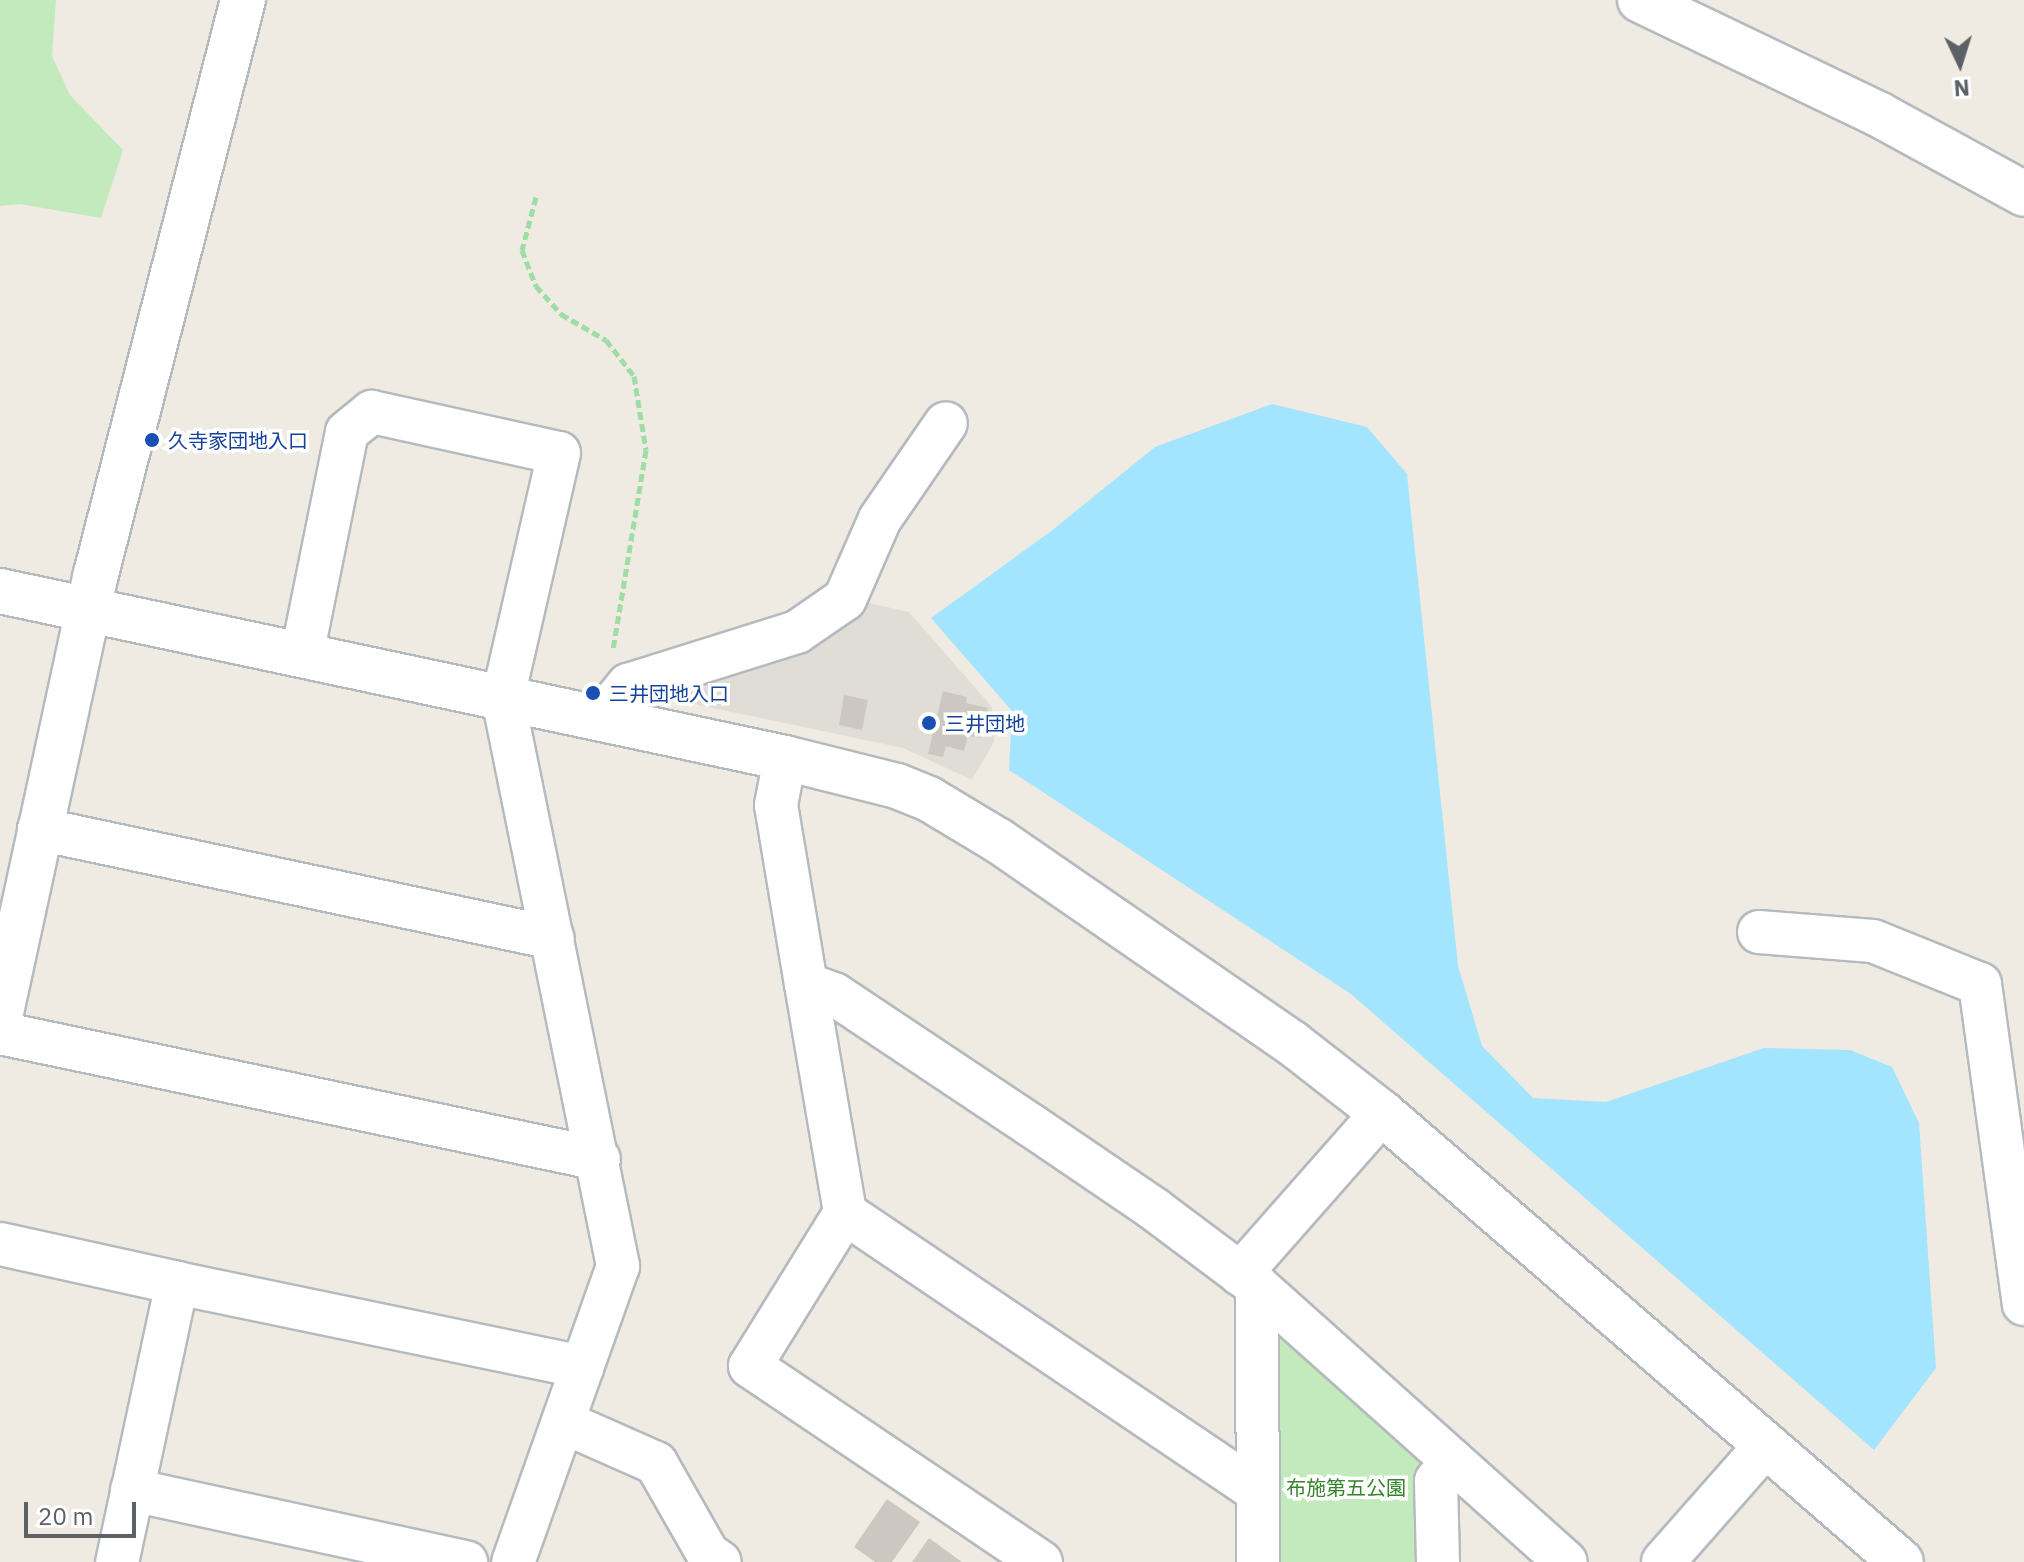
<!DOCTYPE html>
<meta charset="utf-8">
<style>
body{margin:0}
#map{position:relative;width:2024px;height:1562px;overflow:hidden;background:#efebe2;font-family:"IBM Plex Sans","Noto Sans JP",sans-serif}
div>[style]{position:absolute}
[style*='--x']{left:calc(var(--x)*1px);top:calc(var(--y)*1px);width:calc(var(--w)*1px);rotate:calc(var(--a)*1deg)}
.industrial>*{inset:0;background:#e0ddd7}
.green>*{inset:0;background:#c3eabc}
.water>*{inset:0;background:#a3e4ff}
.building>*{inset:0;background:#ccc8c1}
.path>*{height:5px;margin-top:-2.5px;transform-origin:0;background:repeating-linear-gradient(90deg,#9edda5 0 8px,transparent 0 12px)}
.roads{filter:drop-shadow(2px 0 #b5babe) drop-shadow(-2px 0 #b5babe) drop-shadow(0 2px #b5babe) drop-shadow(0 -2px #b5babe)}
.street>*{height:42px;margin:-21px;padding:0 21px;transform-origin:21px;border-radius:21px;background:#fff}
.secondary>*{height:44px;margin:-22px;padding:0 22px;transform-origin:22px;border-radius:22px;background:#fff}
.dots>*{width:22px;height:22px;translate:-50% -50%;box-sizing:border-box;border:4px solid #fff;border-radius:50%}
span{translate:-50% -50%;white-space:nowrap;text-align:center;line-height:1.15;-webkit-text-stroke:7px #fff;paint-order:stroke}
.transit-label{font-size:20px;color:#164399}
.left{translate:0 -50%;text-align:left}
.park-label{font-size:20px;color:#34842b}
.north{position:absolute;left:1920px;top:24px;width:80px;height:80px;-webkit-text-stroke:6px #fff;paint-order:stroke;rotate:176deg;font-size:22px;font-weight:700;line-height:32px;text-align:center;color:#5b6165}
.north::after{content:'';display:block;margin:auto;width:28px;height:36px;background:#5b6165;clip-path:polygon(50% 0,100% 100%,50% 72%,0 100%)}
.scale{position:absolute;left:24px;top:1502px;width:112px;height:36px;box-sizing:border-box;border:4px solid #5b6165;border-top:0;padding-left:10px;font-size:24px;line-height:28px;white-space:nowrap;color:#5b6165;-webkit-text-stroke:6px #fff;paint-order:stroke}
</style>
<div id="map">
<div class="industrial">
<i style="clip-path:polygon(869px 603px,909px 612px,992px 707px,994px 742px,972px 780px,903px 748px,656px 696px,847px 608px)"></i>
</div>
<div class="green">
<i style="clip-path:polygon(0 0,56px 0,52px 56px,70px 95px,123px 150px,101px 218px,20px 204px,0 206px)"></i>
<i style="clip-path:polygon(1281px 1338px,1426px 1455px,1425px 1562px,1271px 1562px,1268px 1344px)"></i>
</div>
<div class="water">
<i style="clip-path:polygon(1272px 404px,1367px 427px,1407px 474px,1458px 966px,1482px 1046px,1533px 1098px,1606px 1102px,1764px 1048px,1850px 1050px,1892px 1067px,1919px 1123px,1936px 1368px,1874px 1450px,1351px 994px,1009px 770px,1012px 711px,931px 618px,1050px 532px,1155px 447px)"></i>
</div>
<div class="building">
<i style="clip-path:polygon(943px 691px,967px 697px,966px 703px,988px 708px,981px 738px,968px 736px,964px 751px,946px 746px,943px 757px,928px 754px)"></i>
<i style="clip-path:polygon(844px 695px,868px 700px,862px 730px,839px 725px)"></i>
<i style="clip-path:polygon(887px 1499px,920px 1522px,892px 1562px,875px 1562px,854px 1547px)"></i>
<i style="clip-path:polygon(929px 1538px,962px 1562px,912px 1562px)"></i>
</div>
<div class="path">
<i style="--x:536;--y:197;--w:55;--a:104.8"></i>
<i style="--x:522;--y:250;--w:39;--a:69"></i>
<i style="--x:536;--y:286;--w:38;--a:48"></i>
<i style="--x:561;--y:314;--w:52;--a:30"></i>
<i style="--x:606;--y:340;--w:46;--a:52.1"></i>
<i style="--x:634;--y:376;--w:75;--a:80.8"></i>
<i style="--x:646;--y:450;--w:203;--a:99.4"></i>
</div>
<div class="roads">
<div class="street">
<i style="--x:302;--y:655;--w:227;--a:-78.6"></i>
<i style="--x:347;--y:432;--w:32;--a:-39"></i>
<i style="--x:372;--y:412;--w:191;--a:12.4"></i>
<i style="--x:559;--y:453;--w:251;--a:102.9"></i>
<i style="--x:503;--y:698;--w:580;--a:78.55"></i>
<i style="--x:618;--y:1266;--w:314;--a:109.5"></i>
<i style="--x:601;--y:718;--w:43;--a:-50.7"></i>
<i style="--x:628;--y:685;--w:177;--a:-17.4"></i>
<i style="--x:797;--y:632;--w:58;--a:-34.5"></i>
<i style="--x:845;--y:599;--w:87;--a:-66.4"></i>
<i style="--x:880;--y:519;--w:116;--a:-55.5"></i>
<i style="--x:785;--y:758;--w:48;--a:100.8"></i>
<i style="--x:776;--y:805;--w:181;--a:80.5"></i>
<i style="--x:806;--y:984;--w:30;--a:20"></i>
<i style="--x:834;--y:994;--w:238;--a:33.7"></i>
<i style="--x:1032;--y:1126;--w:148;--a:34.2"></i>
<i style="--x:1154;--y:1209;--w:129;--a:36.8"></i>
<i style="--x:1257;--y:1286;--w:414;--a:41.8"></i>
<i style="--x:39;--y:829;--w:525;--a:11.97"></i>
<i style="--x:1759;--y:932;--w:114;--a:4.5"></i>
<i style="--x:1873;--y:941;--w:115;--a:21.9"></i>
<i style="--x:1980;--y:984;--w:323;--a:82.2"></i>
<i style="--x:806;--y:984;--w:232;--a:80.3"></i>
<i style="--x:845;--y:1213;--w:180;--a:121.8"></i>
<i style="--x:750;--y:1366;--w:351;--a:34"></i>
<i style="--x:0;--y:1033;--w:612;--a:11.88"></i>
<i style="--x:845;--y:1213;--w:497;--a:34"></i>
<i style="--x:0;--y:1244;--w:181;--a:12.4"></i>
<i style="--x:177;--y:1283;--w:285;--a:102.1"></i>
<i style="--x:1240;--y:1274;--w:215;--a:-48.6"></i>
<i style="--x:177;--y:1283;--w:414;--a:11.7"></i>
<i style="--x:1257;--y:1286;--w:276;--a:89.8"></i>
<i style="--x:563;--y:1422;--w:102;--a:23.8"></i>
<i style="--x:656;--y:1463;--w:105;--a:60.3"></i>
<i style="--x:708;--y:1554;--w:14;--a:34"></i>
<i style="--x:132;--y:1490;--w:342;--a:12.2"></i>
<i style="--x:1438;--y:1562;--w:81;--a:-91.4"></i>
<i style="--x:1436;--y:1481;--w:26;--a:-51"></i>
<i style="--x:1663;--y:1562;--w:156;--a:-48.6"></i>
</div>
<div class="secondary">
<i style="--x:1640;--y:0;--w:266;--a:25.6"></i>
<i style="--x:1880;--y:115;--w:164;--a:28.7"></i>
<i style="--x:0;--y:591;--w:803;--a:12.01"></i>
<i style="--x:785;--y:758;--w:115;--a:14"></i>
<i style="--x:897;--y:786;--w:35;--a:22"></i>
<i style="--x:929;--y:799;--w:82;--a:31"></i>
<i style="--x:999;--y:841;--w:356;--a:34.6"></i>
<i style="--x:1292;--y:1043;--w:114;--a:37.9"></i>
<i style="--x:1382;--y:1113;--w:686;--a:40.86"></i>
<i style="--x:0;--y:1017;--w:453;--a:-77.8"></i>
<i style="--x:96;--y:574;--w:593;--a:-75.64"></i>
</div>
</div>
<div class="dots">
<i style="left:152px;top:440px;background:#1a4fb4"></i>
<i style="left:593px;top:693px;background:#1a4fb4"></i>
<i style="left:929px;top:723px;background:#1a4fb4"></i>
</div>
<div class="transit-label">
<span class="left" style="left:168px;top:440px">久寺家団地入口</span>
<span class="left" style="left:609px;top:693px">三井団地入口</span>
<span class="left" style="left:945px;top:723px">三井団地</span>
</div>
<div class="park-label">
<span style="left:1346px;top:1487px">布施第五公園</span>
</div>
<div class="north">N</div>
<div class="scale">20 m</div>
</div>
